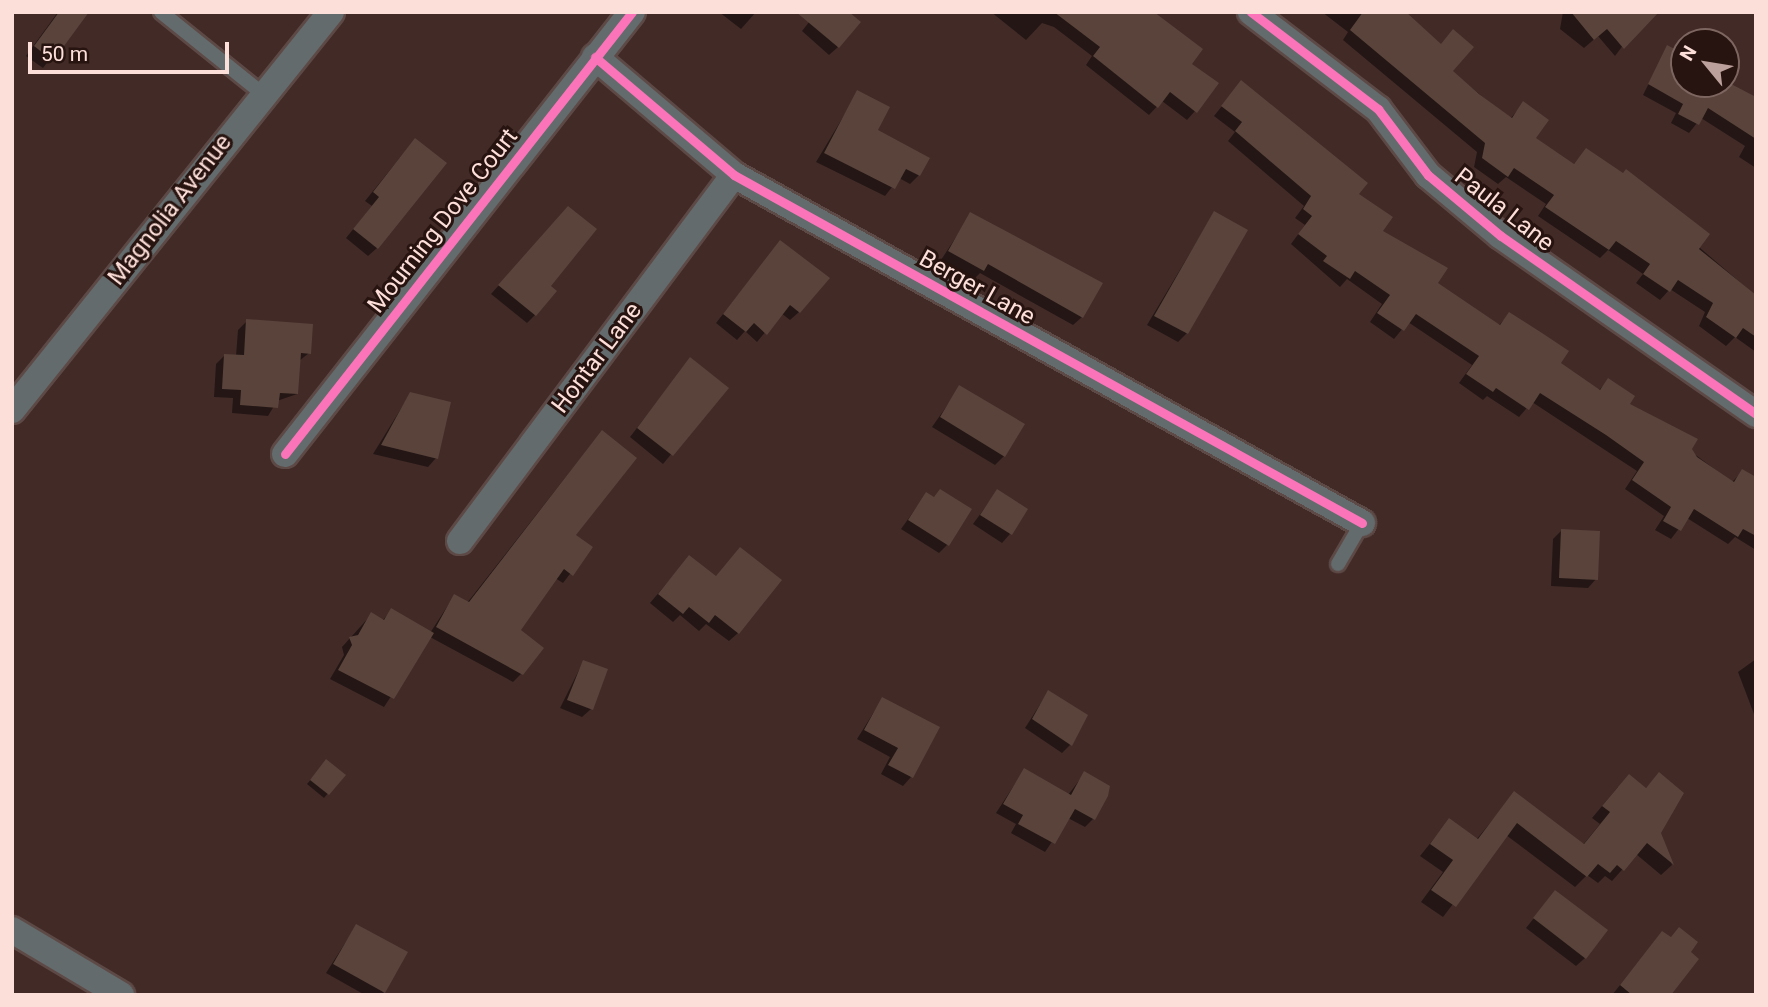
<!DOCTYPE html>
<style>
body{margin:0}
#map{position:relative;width:1768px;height:1007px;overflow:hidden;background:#422a27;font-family:Roboto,sans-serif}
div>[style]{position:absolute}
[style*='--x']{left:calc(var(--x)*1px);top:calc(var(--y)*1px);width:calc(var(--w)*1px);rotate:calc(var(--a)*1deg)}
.shadow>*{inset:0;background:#0007}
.building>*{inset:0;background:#59433b}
.roads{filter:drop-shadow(2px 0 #5d4946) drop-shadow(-2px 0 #5d4946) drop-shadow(0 2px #5d4946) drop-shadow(0 -2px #5d4946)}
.service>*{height:14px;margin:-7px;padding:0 7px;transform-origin:7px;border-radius:7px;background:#636b6c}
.minor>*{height:26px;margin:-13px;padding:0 13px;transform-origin:13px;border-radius:13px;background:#636b6c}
.cycleway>*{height:9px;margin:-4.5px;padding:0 4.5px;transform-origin:4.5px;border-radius:4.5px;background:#fb73b8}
span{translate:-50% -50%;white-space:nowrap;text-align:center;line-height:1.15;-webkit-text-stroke:6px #27130f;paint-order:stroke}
.street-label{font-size:24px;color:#fddfd9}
.frame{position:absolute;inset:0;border:14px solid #fddfd9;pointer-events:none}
.north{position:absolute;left:1670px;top:28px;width:70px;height:70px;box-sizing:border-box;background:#27130f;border:2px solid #7d6560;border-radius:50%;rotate:300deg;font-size:19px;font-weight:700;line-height:28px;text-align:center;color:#fddfd9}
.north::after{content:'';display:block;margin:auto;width:24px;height:32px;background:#bca09b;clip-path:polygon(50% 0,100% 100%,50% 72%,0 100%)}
.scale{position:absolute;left:28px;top:42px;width:201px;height:32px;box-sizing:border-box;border:4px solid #fddfd9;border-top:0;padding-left:9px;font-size:21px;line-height:24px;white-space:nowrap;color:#fddfd9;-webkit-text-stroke:5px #27130f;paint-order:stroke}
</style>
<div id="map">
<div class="shadow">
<i style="clip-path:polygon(58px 12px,86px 12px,43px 68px,26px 56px)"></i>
<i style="clip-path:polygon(719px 12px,756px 12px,741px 29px)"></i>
<i style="clip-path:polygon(817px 12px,838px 47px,829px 55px,802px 31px)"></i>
<i style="clip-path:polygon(991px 12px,1151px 12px,1190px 64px,1195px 111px,1187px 120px,1162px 101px,1149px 115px,1086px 65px,1092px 56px,1054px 27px,1042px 23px,1026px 40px)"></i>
<i style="clip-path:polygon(1322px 12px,1403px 12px,1451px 71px,1510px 119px,1523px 104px,1534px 139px,1573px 165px,1586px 150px,1756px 296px,1756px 352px,1735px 337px,1726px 346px,1699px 326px,1705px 312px,1670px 289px,1660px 300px,1636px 283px,1643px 274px,1608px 250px,1600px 258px,1538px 216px,1546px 204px,1506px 177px,1498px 184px,1474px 167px,1477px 152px,1343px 40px,1348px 32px)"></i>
<i style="clip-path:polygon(1563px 12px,1648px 12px,1615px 56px,1598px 36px,1584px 48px,1560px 29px)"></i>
<i style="clip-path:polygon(1667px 47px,1684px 57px,1684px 84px,1726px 82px,1756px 99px,1756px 168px,1739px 157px,1745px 146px,1701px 118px,1689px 133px,1671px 123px,1676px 113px,1643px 95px)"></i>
<i style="clip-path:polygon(1241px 82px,1357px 195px,1381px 232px,1435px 283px,1498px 326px,1510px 314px,1559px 363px,1598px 391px,1609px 380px,1627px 404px,1732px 482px,1743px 471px,1756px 479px,1756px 550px,1735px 537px,1728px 544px,1687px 518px,1671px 539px,1655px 530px,1664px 516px,1625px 489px,1637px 471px,1532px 402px,1519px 417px,1487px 396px,1483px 400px,1459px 383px,1472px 365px,1408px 322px,1394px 339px,1370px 322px,1382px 304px,1347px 279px,1340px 287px,1291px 244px,1305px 225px,1295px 218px,1304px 206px,1228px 141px,1235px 132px,1214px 116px)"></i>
<i style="clip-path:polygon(858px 92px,876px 131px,919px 175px,910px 184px,899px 178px,885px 196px,816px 162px)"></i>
<i style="clip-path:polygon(407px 149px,377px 248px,368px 256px,346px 238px,372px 206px,365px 201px)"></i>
<i style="clip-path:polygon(1214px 213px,1187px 333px,1178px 342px,1147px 325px)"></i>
<i style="clip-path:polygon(971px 214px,1082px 317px,1073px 325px,980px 273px,974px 279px,941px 260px)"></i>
<i style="clip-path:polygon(560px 217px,535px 315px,527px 323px,491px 294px)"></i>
<i style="clip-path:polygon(780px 242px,799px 312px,790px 320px,781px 313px,757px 342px,745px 331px,737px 340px,716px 323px)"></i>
<i style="clip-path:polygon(247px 321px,309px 353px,299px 361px,297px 394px,277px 401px,268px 416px,232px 413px,233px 398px,214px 397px,216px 364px,224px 356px,236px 356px,238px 330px)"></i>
<i style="clip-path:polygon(690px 359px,726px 388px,663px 464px,630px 437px)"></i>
<i style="clip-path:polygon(960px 387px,1004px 456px,995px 465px,932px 427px)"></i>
<i style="clip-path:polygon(410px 394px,436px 458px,428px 467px,373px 454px)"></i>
<i style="clip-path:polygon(594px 441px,573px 536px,590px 548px,563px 583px,555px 578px,518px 630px,521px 674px,513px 682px,430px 637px,384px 707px,330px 679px,344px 655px,342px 647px,371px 615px,382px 621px,391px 611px,430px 633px,454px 596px,467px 603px)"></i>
<i style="clip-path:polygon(997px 491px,1010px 534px,1002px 543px,973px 524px)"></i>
<i style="clip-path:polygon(926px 494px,948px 544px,939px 553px,901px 529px)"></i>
<i style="clip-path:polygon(1561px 531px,1596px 579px,1588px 588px,1551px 586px,1553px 539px)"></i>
<i style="clip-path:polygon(689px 557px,715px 578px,738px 633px,729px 641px,706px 624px,699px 631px,680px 615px,673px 622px,650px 603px)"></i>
<i style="clip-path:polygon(1756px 659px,1756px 713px,1754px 714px,1738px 672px)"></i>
<i style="clip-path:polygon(583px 662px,591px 709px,582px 717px,560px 708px)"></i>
<i style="clip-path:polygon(1048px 692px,1070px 745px,1062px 753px,1025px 728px)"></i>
<i style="clip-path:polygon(882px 699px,911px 777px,903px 786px,881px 774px,890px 757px,857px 739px)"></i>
<i style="clip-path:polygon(323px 765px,343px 775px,324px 798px,307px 784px)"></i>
<i style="clip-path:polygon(1024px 770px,1068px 795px,1084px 774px,1093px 819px,1085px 827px,1068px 818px,1045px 852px,1011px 833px,1016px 824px,996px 813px)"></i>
<i style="clip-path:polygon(1659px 774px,1659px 833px,1672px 865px,1661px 875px,1636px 854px,1612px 881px,1605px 876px,1598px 883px,1587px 875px,1575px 887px,1506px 835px,1443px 917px,1421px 902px,1443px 872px,1420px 856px,1449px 820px,1476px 840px,1514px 794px,1582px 846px,1600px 824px,1592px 818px,1618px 787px,1645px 789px)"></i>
<i style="clip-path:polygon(1555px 892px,1585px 958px,1576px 966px,1526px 928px)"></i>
<i style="clip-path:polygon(356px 926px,384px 992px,381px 995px,365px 995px,326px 973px)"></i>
<i style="clip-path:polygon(1662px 933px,1688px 952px,1669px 995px,1612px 995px)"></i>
</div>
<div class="building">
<i style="clip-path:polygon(59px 12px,89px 12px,53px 61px,34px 46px)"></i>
<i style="clip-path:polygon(796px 12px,849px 12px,861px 22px,839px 48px)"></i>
<i style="clip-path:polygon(1054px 12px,1154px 12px,1203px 49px,1192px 64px,1219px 83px,1197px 113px,1170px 92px,1158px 108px,1093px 56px,1100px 47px)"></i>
<i style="clip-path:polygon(1363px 12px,1406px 12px,1441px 44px,1453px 29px,1474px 47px,1453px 71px,1479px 94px,1512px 118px,1523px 101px,1549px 120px,1536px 138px,1574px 164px,1586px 148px,1623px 173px,1626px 169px,1710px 234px,1699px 249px,1756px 295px,1756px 337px,1743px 328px,1736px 338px,1706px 317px,1713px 303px,1678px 280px,1670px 292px,1643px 274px,1650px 264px,1616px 241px,1609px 250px,1545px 207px,1554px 195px,1514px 168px,1508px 177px,1482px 158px,1485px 143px,1350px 30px)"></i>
<i style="clip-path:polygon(1571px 12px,1659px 12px,1624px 49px,1607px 29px,1594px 40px)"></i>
<i style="clip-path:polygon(1667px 45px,1684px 54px,1684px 84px,1731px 84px,1756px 97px,1756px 139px,1708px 108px,1699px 125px,1678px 114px,1683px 104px,1648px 84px)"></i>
<i style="clip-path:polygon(1241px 80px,1368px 183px,1359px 194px,1393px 217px,1383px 231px,1448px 268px,1438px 283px,1500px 325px,1509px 312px,1542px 333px,1569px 351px,1561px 363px,1600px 390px,1608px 378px,1635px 396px,1630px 404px,1698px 439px,1692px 449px,1697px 457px,1734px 482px,1742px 469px,1756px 477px,1756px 536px,1743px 529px,1738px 537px,1694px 509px,1681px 531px,1663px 521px,1671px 507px,1632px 480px,1644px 462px,1606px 435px,1540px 393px,1529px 410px,1496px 388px,1493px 392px,1466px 374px,1479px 356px,1416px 314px,1404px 331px,1377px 313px,1390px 295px,1355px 271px,1350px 279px,1323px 261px,1327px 256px,1298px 234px,1312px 216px,1303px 209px,1311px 196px,1235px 131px,1242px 122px,1221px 106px)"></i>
<i style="clip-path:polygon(857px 90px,890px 107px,878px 130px,930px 158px,920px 176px,906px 169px,895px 189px,824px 153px)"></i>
<i style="clip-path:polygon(415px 138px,447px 163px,378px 249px,353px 229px,379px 197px,373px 192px)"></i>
<i style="clip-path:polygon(568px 206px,597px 229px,551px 286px,557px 291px,536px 316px,498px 285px)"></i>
<i style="clip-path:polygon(1214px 211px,1248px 230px,1188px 334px,1154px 316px)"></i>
<i style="clip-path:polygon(970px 212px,1103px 283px,1083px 318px,988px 264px,984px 271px,948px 251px)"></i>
<i style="clip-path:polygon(780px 240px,830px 278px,800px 313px,790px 305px,767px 335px,754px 323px,746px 332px,723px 314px)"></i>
<i style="clip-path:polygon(246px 319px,313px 324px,311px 354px,301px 353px,298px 394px,280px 393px,278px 408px,240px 405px,241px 390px,222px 389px,224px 354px,244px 355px)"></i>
<i style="clip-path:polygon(690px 357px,729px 388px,673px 456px,637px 428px)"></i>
<i style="clip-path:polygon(959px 385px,1025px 424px,1005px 457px,940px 417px)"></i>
<i style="clip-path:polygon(410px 392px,451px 402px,438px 459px,381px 445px)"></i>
<i style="clip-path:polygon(602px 430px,637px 458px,576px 535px,593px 547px,573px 576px,564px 569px,521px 630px,544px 648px,523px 675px,436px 627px,454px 594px,469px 602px)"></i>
<i style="clip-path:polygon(940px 489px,972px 509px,949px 546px,908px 520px,926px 492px,934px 497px)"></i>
<i style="clip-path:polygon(997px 489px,1028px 509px,1012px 535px,980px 515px)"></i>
<i style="clip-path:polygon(1561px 529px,1600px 531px,1598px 580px,1559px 578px)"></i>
<i style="clip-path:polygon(740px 547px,782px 580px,739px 634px,715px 615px,709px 623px,689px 607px,683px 614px,658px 594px,689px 555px,716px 576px)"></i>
<i style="clip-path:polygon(391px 608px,434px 633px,394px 699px,338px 670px,352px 645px,349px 637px,358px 635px,371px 612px,384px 620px)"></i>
<i style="clip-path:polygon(583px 660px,608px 669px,593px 710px,567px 700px)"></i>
<i style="clip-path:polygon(1048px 690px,1088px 715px,1072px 746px,1032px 719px)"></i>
<i style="clip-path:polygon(882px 697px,940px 727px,913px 778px,888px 765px,898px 748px,864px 730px)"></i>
<i style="clip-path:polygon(326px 759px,346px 775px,329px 795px,310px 780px)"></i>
<i style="clip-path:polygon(1024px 768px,1071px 795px,1084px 771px,1110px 786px,1108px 796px,1095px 820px,1075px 809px,1055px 844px,1018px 824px,1023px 815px,1003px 804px)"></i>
<i style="clip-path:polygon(1659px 772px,1684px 793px,1661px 833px,1674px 865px,1647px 843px,1624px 871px,1617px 865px,1610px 873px,1598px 864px,1587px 877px,1517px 823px,1456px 907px,1431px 890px,1453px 860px,1430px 844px,1449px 818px,1478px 839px,1514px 791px,1584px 844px,1610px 812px,1602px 806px,1629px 774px,1646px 788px)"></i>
<i style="clip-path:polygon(1555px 890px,1608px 930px,1586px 959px,1533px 918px)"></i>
<i style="clip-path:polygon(356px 924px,408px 952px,385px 993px,333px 964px)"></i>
<i style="clip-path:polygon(1679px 927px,1698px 942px,1691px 952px,1699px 959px,1671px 995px,1632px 995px,1620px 985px,1662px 931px,1671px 937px)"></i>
</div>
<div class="roads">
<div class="service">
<i style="--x:161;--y:12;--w:131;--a:38.8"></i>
<i style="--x:1338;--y:564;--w:48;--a:-59.7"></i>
</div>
<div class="minor">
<i style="--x:1251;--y:12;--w:160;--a:37.4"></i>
<i style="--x:1378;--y:109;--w:83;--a:52.9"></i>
<i style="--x:1428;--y:175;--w:95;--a:39.9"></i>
<i style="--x:1501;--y:236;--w:311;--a:34.9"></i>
<i style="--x:595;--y:57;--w:182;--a:40.3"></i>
<i style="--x:734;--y:175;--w:718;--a:28.99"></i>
<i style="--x:12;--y:410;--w:510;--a:-51.29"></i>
<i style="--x:285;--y:454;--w:562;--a:-51.87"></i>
<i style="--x:460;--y:541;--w:457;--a:-53.2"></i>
<i style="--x:12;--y:930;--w:127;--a:30.8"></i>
</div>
</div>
<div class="cycleway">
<i style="--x:1251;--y:12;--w:160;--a:37.4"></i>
<i style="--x:1378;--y:109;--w:83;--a:52.9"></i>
<i style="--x:1428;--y:175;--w:95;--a:39.9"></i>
<i style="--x:1501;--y:236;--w:311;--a:34.9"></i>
<i style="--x:595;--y:57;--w:182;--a:40.3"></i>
<i style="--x:734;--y:175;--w:718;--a:28.99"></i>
<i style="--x:285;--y:454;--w:562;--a:-51.87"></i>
</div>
<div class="street-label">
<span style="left:170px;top:210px;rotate:-52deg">Magnolia Avenue</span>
<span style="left:1504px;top:210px;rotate:38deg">Paula Lane</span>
<span style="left:443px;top:221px;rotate:-52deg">Mourning Dove Court</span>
<span style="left:977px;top:288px;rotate:29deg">Berger Lane</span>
<span style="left:597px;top:358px;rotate:-53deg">Hontar Lane</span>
</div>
<div class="frame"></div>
<div class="north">N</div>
<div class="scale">50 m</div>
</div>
